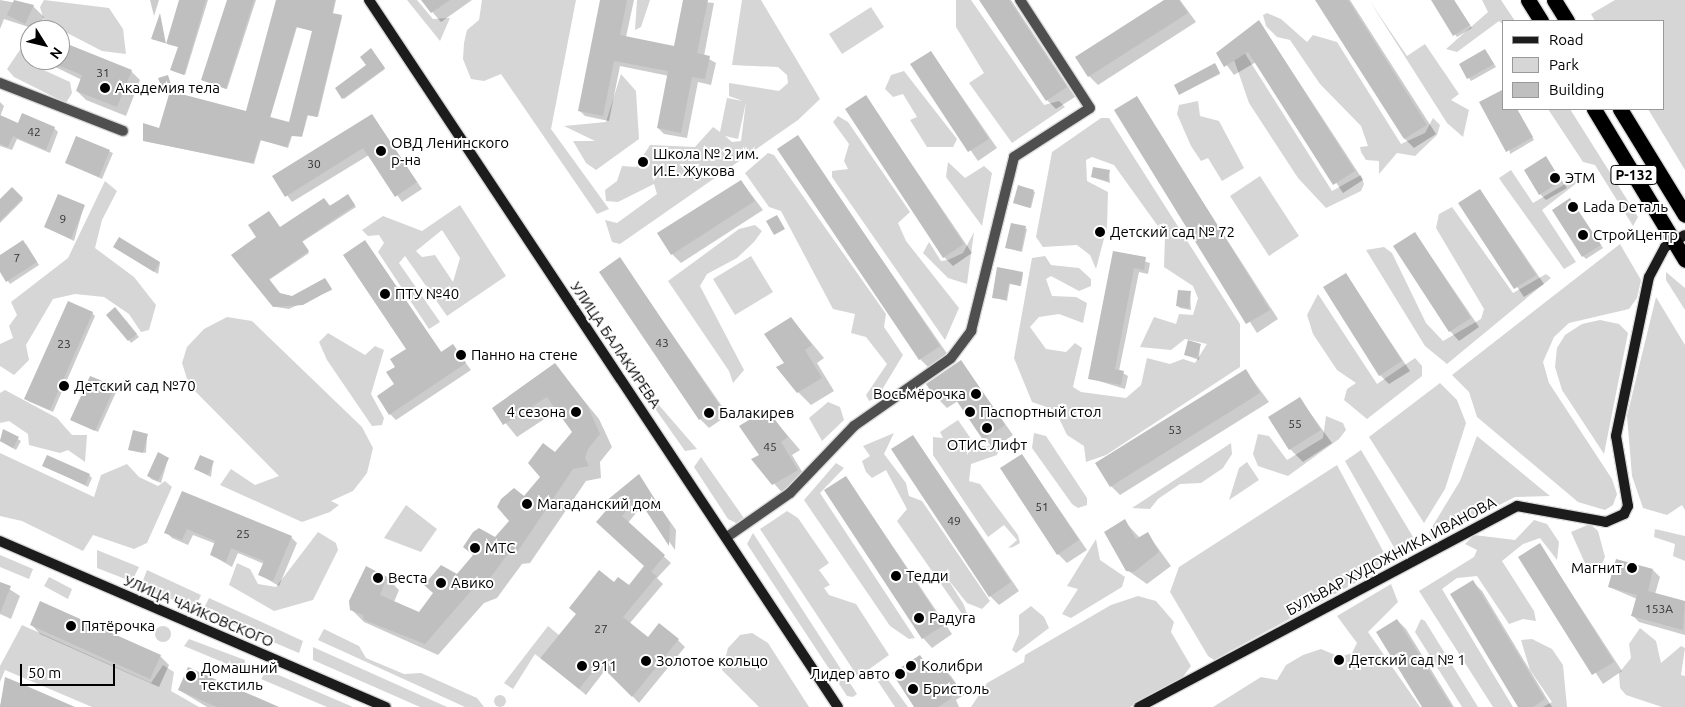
<!DOCTYPE html>
<meta charset="utf-8">
<style>
body{margin:0}
#map{position:relative;width:1685px;height:707px;overflow:hidden;background:#fff;font-family:Ubuntu,sans-serif}
div>[style]{position:absolute}
[style*='--x']{left:calc(var(--x)*1px);top:calc(var(--y)*1px);width:calc(var(--w)*1px);rotate:calc(var(--a)*1deg)}
.green>*{inset:0;background:#d6d6d6}
.round{border-radius:50%}
.shadow>*{inset:0;background:#0003}
.building>*{inset:0;background:#bfbfbf}
.roads{filter:drop-shadow(1px 0 #dbdbdb) drop-shadow(-1px 0 #dbdbdb) drop-shadow(0 1px #dbdbdb) drop-shadow(0 -1px #dbdbdb)}
.street>*{height:10px;margin:-5px;padding:0 5px;transform-origin:5px;border-radius:5px;background:#4f4f4f}
.secondary>*{height:10px;margin:-5px;padding:0 5px;transform-origin:5px;border-radius:5px;background:#1c1c1c}
.highway>*{height:15px;margin:-7.5px;padding:0 7.5px;transform-origin:7.5px;border-radius:7.5px;background:#000}
.dots>*{width:14px;height:14px;translate:-50% -50%;box-sizing:border-box;border:2px solid #fff;border-radius:50%}
span{translate:-50% -50%;white-space:nowrap;text-align:center;line-height:1.15;-webkit-text-stroke:4px #fff;paint-order:stroke}
.number-label{font-size:12px;color:#303030}
.number-label span{-webkit-text-stroke-width:0}
.shield-label span{padding:1px 4px;background:#fff;border:1px solid;border-radius:4px;-webkit-text-stroke-width:0}
.shield-label{font-size:14px;color:#000;font-weight:700}
.poi-label{font-size:15px;color:#000}
.left{translate:0 -50%;text-align:left}
.right{translate:-100% -50%;text-align:right}
.street-label{font-size:15px;color:#000}
.legend{position:absolute;left:1502px;top:20px;width:162px;height:90px;box-sizing:border-box;background:#fff;border:1px solid #999;margin:0;padding:6px 9px;list-style:none;font-size:15px;color:#000}
.legend li{display:flex;align-items:center;gap:10px;height:25px}
.legend b{width:25px;border:1px solid #999}
.north{position:absolute;left:20px;top:20px;width:50px;height:50px;box-sizing:border-box;background:#fff;border:1px solid #999;border-radius:50%;rotate:126deg;font-size:14px;font-weight:700;line-height:20px;text-align:center;color:#000}
.north::after{content:'';display:block;margin:auto;width:18px;height:22px;background:#000;clip-path:polygon(50% 0,100% 100%,50% 72%,0 100%)}
.scale{position:absolute;left:20px;top:664px;width:95px;height:22px;box-sizing:border-box;border:2px solid #000;border-top:0;padding-left:6px;font-size:15px;line-height:18px;white-space:nowrap;color:#000;-webkit-text-stroke:4px #fff;paint-order:stroke}
</style>
<div id="map">
<div class="green">
<i style="clip-path:polygon(44px 0,109px 8px,123px 29px,126px 54px,102px 51px,44px 21px,40px 7px)"></i>
<i style="clip-path:polygon(407px 0,417px 0,433px 19px,450px 18px,440px 41px)"></i>
<i style="clip-path:polygon(482px 0,576px 0,551px 129px,609px 209px,597px 214px,501px 74px,484px 81px,471px 79px,463px 59px,464px 43px,467px 30px,479px 20px)"></i>
<i style="clip-path:polygon(637px 0,650px 0,641px 27px,635px 30px)"></i>
<i style="clip-path:polygon(evenodd,742px 0,761px 0,820px 99px,798px 120px,620px 244px,612px 242px,605px 220px,617px 223px,657px 194px,654px 184px,618px 202px,606px 201px,605px 190px,617px 181px,622px 166px,636px 167px,650px 145px,695px 147px,713px 127px,720px 132px,727px 98px,743px 101px,729px 96px,729px 83px,779px 91px,788px 83px,787px 75px,778px 67px,732px 65px,742px 0,746px 102px,741px 141px,732px 142px,725px 136px,738px 139px,746px 102px)"></i>
<i style="clip-path:polygon(956px 0,971px 0,1044px 105px,1059px 101px,1065px 107px,1012px 143px,969px 83px,984px 73px,956px 27px)"></i>
<i style="clip-path:polygon(1369px 0,1407px 56px,1425px 44px,1459px 94px,1451px 100px,1469px 110px,1463px 137px,1447px 123px)"></i>
<i style="clip-path:polygon(1482px 0,1501px 0,1515px 21px,1504px 25px,1499px 21px,1457px 52px,1446px 49px,1488px 12px)"></i>
<i style="clip-path:polygon(1615px 0,1685px 0,1685px 170px,1648px 109px,1664px 109px,1664px 21px,1595px 21px,1591px 14px)"></i>
<i style="clip-path:polygon(871px 7px,884px 27px,842px 54px,829px 34px)"></i>
<i style="clip-path:polygon(1267px 13px,1281px 19px,1307px 42px,1313px 35px,1337px 42px,1401px 144px,1425px 133px,1433px 118px,1440px 125px,1437px 135px,1415px 156px,1397px 153px,1379px 174px,1379px 161px,1366px 160px,1361px 152px,1360px 147px,1368px 146px,1361px 126px,1320px 84px,1290px 40px,1277px 37px,1266px 26px,1263px 15px)"></i>
<i style="clip-path:polygon(30px 35px,26px 62px,70px 82px,72px 93px,66px 103px,14px 77px,7px 69px)"></i>
<i style="clip-path:polygon(1239px 44px,1332px 191px,1361px 175px,1364px 184px,1361px 191px,1326px 208px,1298px 178px,1249px 103px,1231px 51px)"></i>
<i style="clip-path:polygon(904px 71px,957px 139px,953px 147px,927px 147px,910px 120px,917px 117px,903px 94px,893px 97px,885px 89px,891px 75px)"></i>
<i style="clip-path:polygon(621px 74px,636px 91px,639px 139px,596px 170px,586px 163px,573px 141px,595px 141px,564px 126px,606px 122px)"></i>
<i style="clip-path:polygon(1198px 101px,1200px 116px,1219px 121px,1244px 168px,1222px 181px,1208px 158px,1201px 161px,1191px 146px,1177px 114px,1179px 105px)"></i>
<i style="clip-path:polygon(1548px 109px,1570px 109px,1638px 217px,1633px 226px,1595px 165px,1583px 162px)"></i>
<i style="clip-path:polygon(838px 116px,848px 122px,910px 212px,898px 223px,906px 241px,959px 308px,945px 340px,832px 177px,832px 171px,848px 169px,844px 161px,849px 144px,833px 122px)"></i>
<i style="clip-path:polygon(1101px 118px,1109px 118px,1240px 324px,1240px 367px,1106px 455px,1086px 462px,1084px 446px,1067px 435px,1055px 410px,1032px 402px,1014px 358px,1032px 258px,1045px 256px,1051px 265px,1079px 268px,1091px 279px,1091px 286px,1079px 291px,1051px 276px,1046px 279px,1052px 296px,1076px 297px,1087px 303px,1083px 323px,1059px 314px,1039px 317px,1030px 327px,1046px 349px,1066px 352px,1075px 343px,1082px 348px,1073px 387px,1081px 392px,1126px 398px,1141px 385px,1147px 358px,1170px 364px,1183px 359px,1195px 363px,1207px 344px,1185px 339px,1171px 350px,1140px 347px,1154px 317px,1176px 324px,1179px 314px,1193px 315px,1198px 298px,1193px 286px,1164px 267px,1165px 236px,1114px 165px,1092px 157px,1086px 160px,1087px 181px,1108px 192px,1107px 227px,1096px 269px,1090px 255px,1077px 245px,1043px 247px,1036px 237px,1052px 152px)"></i>
<i style="clip-path:polygon(768px 153px,774px 155px,886px 314px,884px 327px,903px 355px,877px 398px,869px 401px,866px 395px,887px 364px,866px 337px,851px 333px,855px 314px,833px 309px,781px 211px,769px 207px,745px 173px)"></i>
<i style="clip-path:polygon(948px 162px,965px 178px,984px 166px,992px 173px,982px 226px,946px 177px)"></i>
<i style="clip-path:polygon(1511px 170px,1533px 203px,1577px 177px,1578px 182px,1542px 210px,1576px 262px,1564px 269px,1503px 184px,1499px 178px)"></i>
<i style="clip-path:polygon(1260px 176px,1299px 236px,1269px 256px,1230px 196px)"></i>
<i style="clip-path:polygon(105px 181px,117px 191px,102px 220px,95px 248px,134px 277px,156px 305px,149px 330px,141px 332px,129px 314px,104px 297px,75px 294px,53px 299px,26px 345px,29px 360px,14px 375px,0 366px,0 344px,13px 338px,9px 326px,17px 315px,11px 302px,68px 258px)"></i>
<i style="clip-path:polygon(evenodd,460px 205px,506px 276px,447px 316px,405px 256px,399px 263px,440px 322px,429px 329px,378px 252px,384px 243px,379px 235px,368px 236px,362px 230px,383px 216px,422px 231px,460px 205px,442px 230px,460px 258px,453px 282px,435px 255px,422px 257px,416px 251px,442px 230px)"></i>
<i style="clip-path:polygon(1452px 207px,1513px 293px,1546px 274px,1551px 278px,1447px 364px,1425px 346px,1366px 250px,1384px 247px,1392px 253px,1426px 323px,1443px 341px,1481px 319px,1484px 309px,1436px 228px,1439px 214px)"></i>
<i style="clip-path:polygon(755px 225px,762px 231px,754px 242px,737px 258px,707px 274px,700px 286px,744px 370px,733px 383px,729px 371px,668px 281px,739px 229px)"></i>
<i style="clip-path:polygon(974px 232px,967px 284px,948px 278px,923px 253px,929px 242px,941px 261px,948px 260px,963px 253px)"></i>
<i style="clip-path:polygon(1620px 244px,1641px 280px,1637px 298px,1629px 309px,1569px 323px,1554px 337px,1543px 362px,1549px 383px,1612px 479px,1617px 494px,1613px 505px,1605px 510px,1578px 502px,1477px 417px,1469px 392px,1452px 375px)"></i>
<i style="clip-path:polygon(751px 256px,773px 292px,735px 315px,713px 279px)"></i>
<i style="clip-path:polygon(1666px 272px,1685px 288px,1685px 310px,1666px 280px)"></i>
<i style="clip-path:polygon(1318px 294px,1377px 384px,1415px 358px,1422px 366px,1422px 376px,1367px 419px,1344px 400px,1347px 389px,1356px 383px,1337px 370px,1313px 334px,1307px 315px)"></i>
<i style="clip-path:polygon(1656px 297px,1685px 345px,1685px 510px,1682px 505px,1667px 515px,1643px 508px,1632px 476px,1627px 416px)"></i>
<i style="clip-path:polygon(227px 317px,252px 321px,362px 427px,373px 448px,367px 473px,353px 491px,331px 501px,339px 505px,330px 512px,302px 522px,220px 485px,231px 469px,255px 485px,279px 476px,189px 385px,182px 363px,187px 347px,204px 329px)"></i>
<i style="clip-path:polygon(1600px 320px,1619px 324px,1628px 333px,1604px 454px,1562px 390px,1555px 367px,1557px 348px,1565px 335px,1582px 324px)"></i>
<i style="clip-path:polygon(328px 333px,365px 355px,375px 346px,384px 350px,371px 394px,384px 418px,382px 425px,372px 426px,327px 360px,319px 342px)"></i>
<i style="clip-path:polygon(1440px 383px,1457px 400px,1466px 423px,1445px 489px,1424px 523px,1369px 437px)"></i>
<i style="clip-path:polygon(5px 390px,57px 418px,72px 435px,87px 435px,85px 462px,68px 450px,60px 453px,29px 445px,28px 434px,9px 421px,0 423px,0 393px)"></i>
<i style="clip-path:polygon(828px 402px,840px 407px,844px 420px,822px 441px,809px 418px)"></i>
<i style="clip-path:polygon(658px 404px,697px 449px,685px 451px,654px 407px)"></i>
<i style="clip-path:polygon(1326px 416px,1343px 423px,1346px 430px,1339px 439px,1288px 476px,1258px 466px,1253px 454px,1258px 434px,1269px 436px,1287px 460px,1323px 438px)"></i>
<i style="clip-path:polygon(958px 420px,976px 446px,1000px 446px,997px 455px,971px 464px,969px 481px,980px 484px,1018px 535px,1020px 543px,1013px 547px,1008px 548px,1017px 540px,1004px 525px,988px 537px,933px 455px,933px 437px,943px 438px,940px 432px)"></i>
<i style="clip-path:polygon(894px 433px,884px 454px,906px 483px,909px 496px,922px 501px,990px 601px,982px 609px,967px 603px,947px 578px,964px 605px,967px 614px,962px 614px,897px 521px,907px 509px,886px 470px,872px 478px,866px 472px,862px 461px,870px 456px,863px 446px)"></i>
<i style="clip-path:polygon(1034px 433px,1046px 436px,1087px 498px,1087px 505px,1078px 508px,1072px 504px,1032px 448px)"></i>
<i style="clip-path:polygon(1477px 436px,1550px 496px,1515px 497px,1432px 539px,1429px 532px,1460px 481px)"></i>
<i style="clip-path:polygon(1231px 443px,1232px 454px,1223px 468px,1201px 483px,1180px 484px,1158px 499px,1150px 509px,1132px 508px)"></i>
<i style="clip-path:polygon(1361px 450px,1419px 547px,1400px 558px,1345px 461px)"></i>
<i style="clip-path:polygon(0 453px,94px 497px,101px 475px,127px 464px,139px 477px,158px 486px,165px 481px,172px 487px,147px 543px,134px 549px,93px 535px,83px 551px,22px 521px,0 516px)"></i>
<i style="clip-path:polygon(701px 457px,746px 521px,740px 525px,728px 519px,694px 467px)"></i>
<i style="clip-path:polygon(1247px 462px,1259px 480px,1229px 500px,1239px 468px)"></i>
<i style="clip-path:polygon(836px 463px,844px 468px,820px 493px,915px 638px,909px 639px,890px 626px,804px 500px)"></i>
<i style="clip-path:polygon(1337px 465px,1390px 564px,1214px 660px,1208px 656px,1170px 592px,1179px 567px)"></i>
<i style="clip-path:polygon(406px 505px,437px 529px,421px 552px,384px 538px)"></i>
<i style="clip-path:polygon(787px 511px,798px 518px,829px 563px,819px 570px,830px 585px,824px 588px,829px 595px,856px 604px,889px 655px,858px 677px,760px 529px)"></i>
<i style="clip-path:polygon(1534px 520px,1547px 524px,1559px 542px,1557px 560px,1540px 538px,1523px 544px,1502px 561px,1534px 611px,1536px 621px,1523px 619px,1509px 624px,1477px 576px,1457px 578px,1442px 589px,1513px 707px,1493px 707px,1419px 591px,1474px 557px,1477px 550px,1465px 544px,1474px 535px,1515px 540px)"></i>
<i style="clip-path:polygon(1590px 524px,1598px 531px,1605px 557px,1600px 568px,1588px 570px,1571px 532px)"></i>
<i style="clip-path:polygon(1655px 529px,1685px 536px,1685px 561px,1673px 556px,1675px 544px,1654px 537px)"></i>
<i style="clip-path:polygon(318px 532px,336px 543px,338px 550px,313px 600px,274px 611px,229px 585px,237px 563px,250px 569px,258px 584px,276px 587px)"></i>
<i style="clip-path:polygon(753px 533px,857px 694px,853px 697px,847px 696px,747px 544px)"></i>
<i style="clip-path:polygon(1096px 539px,1100px 560px,1125px 577px,1122px 587px,1071px 618px,1062px 614px,1078px 589px,1067px 586px)"></i>
<i style="clip-path:polygon(97px 550px,139px 567px,134px 577px,128px 580px,97px 568px)"></i>
<i style="clip-path:polygon(0 555px,33px 569px,29px 579px,0 567px)"></i>
<i style="clip-path:polygon(147px 570px,201px 595px,195px 608px,145px 589px,142px 583px)"></i>
<i style="clip-path:polygon(49px 577px,72px 589px,68px 599px,44px 586px)"></i>
<i style="clip-path:polygon(1391px 584px,1398px 602px,1368px 632px,1420px 707px,1213px 707px,1261px 677px,1277px 680px,1286px 665px,1303px 655px,1321px 649px,1340px 657px,1352px 653px,1357px 643px,1337px 616px)"></i>
<i style="clip-path:polygon(1138px 596px,1156px 601px,1174px 622px,1171px 632px,1191px 666px,1182px 678px,1130px 707px,971px 707px,987px 683px,1024px 662px,1025px 655px,1111px 605px)"></i>
<i style="clip-path:polygon(209px 598px,303px 641px,299px 653px,202px 612px)"></i>
<i style="clip-path:polygon(1031px 606px,1044px 617px,1049px 628px,1016px 653px,1012px 650px,1019px 634px,1019px 615px)"></i>
<i style="clip-path:polygon(1421px 619px,1425px 621px,1478px 707px,1462px 707px,1415px 632px)"></i>
<i style="clip-path:polygon(22px 625px,151px 683px,163px 665px,174px 672px,171px 691px,199px 707px,92px 707px,5px 670px,0 682px,0 666px)"></i>
<i class="round" style="left:155px;top:626px;width:16px;height:16px"></i>
<i style="clip-path:polygon(548px 626px,559px 635px,540px 658px,535px 654px,513px 689px,504px 683px)"></i>
<i style="clip-path:polygon(1640px 628px,1656px 641px,1661px 663px,1681px 646px,1685px 648px,1681px 675px,1685px 676px,1685px 707px,1662px 707px,1626px 695px,1620px 688px,1619px 673px,1631px 658px,1629px 644px)"></i>
<i style="clip-path:polygon(324px 629px,359px 646px,366px 658px,404px 674px,421px 673px,477px 698px,484px 707px,465px 707px,318px 640px)"></i>
<i style="clip-path:polygon(752px 633px,768px 643px,809px 707px,759px 707px,722px 670px,728px 648px,740px 635px)"></i>
<i style="clip-path:polygon(189px 639px,245px 660px,244px 671px,184px 646px)"></i>
<i style="clip-path:polygon(1532px 639px,1552px 649px,1563px 665px,1567px 707px,1543px 707px,1552px 702px,1530px 670px,1521px 640px)"></i>
<i style="clip-path:polygon(313px 647px,447px 707px,420px 707px,313px 660px)"></i>
<i style="clip-path:polygon(880px 669px,908px 707px,895px 707px,873px 674px)"></i>
<i style="clip-path:polygon(267px 670px,353px 707px,327px 707px,261px 679px)"></i>
<i class="round" style="left:494px;top:695px;width:12px;height:12px"></i>
</div>
<div class="shadow">
<i style="clip-path:polygon(0 0,33px 6px,44px 17px,38px 30px,4px 19px,0 29px)"></i>
<i style="clip-path:polygon(150px 0,159px 0,154px 16px)"></i>
<i style="clip-path:polygon(180px 0,208px 0,185px 75px,173px 71px,179px 47px,167px 44px)"></i>
<i style="clip-path:polygon(228px 0,256px 0,227px 89px,203px 80px)"></i>
<i style="clip-path:polygon(evenodd,278px 0,336px 0,333px 14px,342px 17px,318px 117px,308px 115px,302px 137px,292px 136px,288px 148px,261px 140px,254px 164px,145px 141px,160px 129px,247px 112px,278px 0,297px 27px,313px 31px,290px 124px,270px 118px,297px 27px)"></i>
<i style="clip-path:polygon(422px 0,472px 0,441px 22px)"></i>
<i style="clip-path:polygon(601px 0,634px 0,626px 37px,675px 47px,684px 0,714px 3px,704px 56px,716px 63px,711px 85px,698px 82px,687px 138px,664px 134px,658px 128px,669px 76px,620px 66px,609px 121px,585px 116px,579px 110px)"></i>
<i style="clip-path:polygon(980px 0,1011px 0,1075px 97px,1056px 109px,1047px 100px)"></i>
<i style="clip-path:polygon(1166px 0,1180px 0,1196px 22px,1098px 85px,1089px 76px)"></i>
<i style="clip-path:polygon(1317px 0,1350px 0,1436px 134px,1414px 148px,1405px 139px)"></i>
<i style="clip-path:polygon(1432px 0,1454px 0,1472px 28px,1457px 37px)"></i>
<i style="clip-path:polygon(1259px 21px,1363px 180px,1343px 193px,1256px 62px,1234px 75px,1218px 53px)"></i>
<i style="clip-path:polygon(60px 42px,131px 71px,140px 80px,126px 116px,86px 100px,77px 91px,82px 80px,41px 60px,60px 60px)"></i>
<i style="clip-path:polygon(371px 50px,385px 69px,344px 99px,336px 89px,368px 66px)"></i>
<i style="clip-path:polygon(1485px 50px,1496px 67px,1471px 81px,1460px 64px)"></i>
<i style="clip-path:polygon(931px 52px,997px 148px,978px 161px,912px 65px)"></i>
<i style="clip-path:polygon(1216px 65px,1220px 74px,1180px 94px)"></i>
<i style="clip-path:polygon(866px 97px,972px 253px,953px 266px,944px 257px)"></i>
<i style="clip-path:polygon(1136px 98px,1278px 319px,1257px 333px,1115px 111px)"></i>
<i style="clip-path:polygon(0 102px,4px 106px,0 117px)"></i>
<i style="clip-path:polygon(1504px 109px,1517px 109px,1534px 140px,1510px 154px)"></i>
<i style="clip-path:polygon(372px 115px,422px 189px,402px 202px,369px 155px,292px 202px,273px 176px)"></i>
<i style="clip-path:polygon(0 117px,19px 124px,54px 128px,58px 132px,50px 153px,17px 139px,12px 150px,0 146px)"></i>
<i style="clip-path:polygon(77px 137px,113px 153px,102px 179px,66px 163px)"></i>
<i style="clip-path:polygon(797px 137px,948px 355px,929px 368px,920px 359px)"></i>
<i style="clip-path:polygon(1546px 158px,1567px 188px,1546px 200px,1540px 194px)"></i>
<i style="clip-path:polygon(1109px 171px,1110px 183px,1092px 177px)"></i>
<i style="clip-path:polygon(741px 181px,763px 210px,681px 263px,672px 254px)"></i>
<i style="clip-path:polygon(1018px 187px,1035px 192px,1031px 208px,1015px 203px)"></i>
<i style="clip-path:polygon(12px 189px,23px 200px,0 223px,0 200px)"></i>
<i style="clip-path:polygon(1480px 190px,1544px 284px,1524px 297px,1460px 203px)"></i>
<i style="clip-path:polygon(348px 196px,356px 207px,302px 242px,309px 253px,269px 280px,280px 295px,292px 297px,326px 280px,332px 290px,289px 309px,276px 307px,233px 256px)"></i>
<i style="clip-path:polygon(1570px 199px,1603px 248px,1586px 259px,1583px 256px)"></i>
<i style="clip-path:polygon(84px 206px,74px 241px,45px 227px)"></i>
<i style="clip-path:polygon(1012px 225px,1027px 229px,1022px 252px,1007px 248px)"></i>
<i style="clip-path:polygon(1415px 233px,1479px 327px,1459px 341px,1450px 331px)"></i>
<i style="clip-path:polygon(120px 239px,160px 263px,158px 274px,118px 249px)"></i>
<i style="clip-path:polygon(365px 241px,442px 353px,453px 346px,471px 370px,396px 420px,390px 414px,408px 350px)"></i>
<i style="clip-path:polygon(26px 244px,39px 265px,10px 284px,0 270px,0 256px)"></i>
<i style="clip-path:polygon(1114px 252px,1150px 263px,1148px 274px,1139px 272px,1119px 371px,1128px 376px,1125px 389px,1089px 378px)"></i>
<i style="clip-path:polygon(620px 259px,728px 415px,709px 428px,700px 419px)"></i>
<i style="clip-path:polygon(998px 269px,1023px 274px,1021px 286px,1010px 284px,1007px 301px,993px 297px)"></i>
<i style="clip-path:polygon(1345px 274px,1410px 371px,1389px 384px,1380px 375px)"></i>
<i style="clip-path:polygon(1190px 293px,1191px 310px,1180px 308px,1178px 306px)"></i>
<i style="clip-path:polygon(117px 312px,139px 337px,131px 343px,129px 340px)"></i>
<i style="clip-path:polygon(92px 313px,95px 316px,53px 412px,28px 401px,26px 398px)"></i>
<i style="clip-path:polygon(791px 318px,824px 358px,817px 363px,834px 391px,811px 405px,798px 392px,786px 363px)"></i>
<i style="clip-path:polygon(1200px 345px,1199px 360px,1185px 355px)"></i>
<i style="clip-path:polygon(961px 361px,1013px 435px,993px 449px,958px 401px,947px 408px,938px 399px)"></i>
<i style="clip-path:polygon(555px 365px,599px 419px,612px 447px,600px 462px,601px 478px,586px 481px,530px 563px,522px 564px,497px 598px,484px 603px,438px 655px,364px 622px,351px 609px,387px 578px,399px 590px,394px 602px,420px 614px,474px 556px,464px 547px,496px 539px,510px 521px,573px 432px,558px 410px,517px 437px,494px 409px)"></i>
<i style="clip-path:polygon(1246px 371px,1269px 402px,1120px 495px,1111px 486px)"></i>
<i style="clip-path:polygon(114px 387px,117px 390px,98px 432px,72px 419px)"></i>
<i style="clip-path:polygon(1300px 399px,1332px 443px,1303px 462px,1290px 449px)"></i>
<i style="clip-path:polygon(766px 410px,800px 450px,792px 455px,809px 483px,786px 497px,753px 460px,761px 455px)"></i>
<i style="clip-path:polygon(3px 431px,21px 441px,16px 450px,0 441px)"></i>
<i style="clip-path:polygon(147px 435px,146px 453px,129px 449px)"></i>
<i style="clip-path:polygon(913px 436px,1019px 591px,999px 605px,990px 596px)"></i>
<i style="clip-path:polygon(1022px 455px,1087px 550px,1067px 563px,1058px 554px)"></i>
<i style="clip-path:polygon(168px 459px,161px 483px,151px 479px,149px 476px)"></i>
<i style="clip-path:polygon(213px 462px,211px 477px,195px 469px)"></i>
<i style="clip-path:polygon(43px 465px,89px 475px,92px 478px,88px 487px)"></i>
<i style="clip-path:polygon(638px 476px,676px 530px,675px 550px,643px 504px,628px 523px,671px 563px,657px 578px,663px 584px,630px 623px,648px 638px,678px 640px,685px 647px,639px 703px,606px 669px,586px 695px,549px 664px,614px 584px,629px 587px,645px 566px,604px 528px)"></i>
<i style="clip-path:polygon(846px 477px,952px 634px,932px 648px,923px 638px)"></i>
<i style="clip-path:polygon(182px 492px,291px 537px,297px 543px,279px 586px,260px 575px,264px 564px,238px 553px,232px 567px,211px 555px,216px 544px,193px 535px,188px 545px,172px 538px,166px 532px)"></i>
<i style="clip-path:polygon(1124px 521px,1140px 538px,1147px 533px,1171px 566px,1147px 584px,1127px 570px)"></i>
<i style="clip-path:polygon(1540px 545px,1622px 671px,1603px 684px,1520px 557px)"></i>
<i style="clip-path:polygon(1653px 570px,1660px 577px,1655px 594px,1685px 602px,1685px 635px,1639px 622px,1632px 615px,1637px 599px,1609px 587px)"></i>
<i style="clip-path:polygon(1473px 582px,1482px 591px,1552px 707px,1520px 707px)"></i>
<i style="clip-path:polygon(0 583px,20px 596px,11px 619px,0 614px)"></i>
<i style="clip-path:polygon(1397px 620px,1406px 629px,1454px 707px,1424px 707px)"></i>
<i style="clip-path:polygon(31px 624px,160px 656px,169px 665px,159px 687px,40px 634px)"></i>
<i style="clip-path:polygon(920px 657px,934px 673px,942px 667px,951px 676px,964px 695px,956px 700px,959px 707px,916px 707px)"></i>
<i style="clip-path:polygon(6px 679px,72px 707px,0 707px)"></i>
<i style="clip-path:polygon(179px 690px,276px 707px,207px 707px)"></i>
</div>
<div class="building">
<i style="clip-path:polygon(14px 0,34px 5px,25px 24px,7px 15px)"></i>
<i style="clip-path:polygon(179px 0,206px 0,184px 75px,170px 70px,178px 47px,151px 39px,160px 13px,166px 44px)"></i>
<i style="clip-path:polygon(227px 0,254px 0,226px 89px,201px 80px)"></i>
<i style="clip-path:polygon(evenodd,276px 0,335px 0,332px 13px,342px 15px,317px 117px,307px 115px,302px 136px,291px 136px,287px 147px,260px 140px,253px 163px,143px 141px,143px 123px,159px 128px,170px 91px,246px 111px,276px 0,296px 27px,312px 31px,289px 122px,270px 117px,296px 27px)"></i>
<i style="clip-path:polygon(421px 0,450px 0,431px 13px)"></i>
<i style="clip-path:polygon(600px 0,627px 0,620px 35px,674px 46px,683px 0,708px 0,697px 53px,710px 56px,705px 79px,692px 77px,681px 133px,657px 128px,668px 71px,614px 61px,603px 116px,578px 111px)"></i>
<i style="clip-path:polygon(979px 0,1009px 0,1067px 87px,1046px 101px)"></i>
<i style="clip-path:polygon(1164px 0,1179px 0,1188px 13px,1088px 77px,1075px 57px)"></i>
<i style="clip-path:polygon(1315px 0,1348px 0,1427px 125px,1404px 139px)"></i>
<i style="clip-path:polygon(1431px 0,1454px 0,1470px 25px,1453px 36px)"></i>
<i style="clip-path:polygon(1259px 20px,1355px 171px,1333px 185px,1248px 52px,1224px 67px,1216px 53px)"></i>
<i style="clip-path:polygon(60px 41px,132px 70px,117px 107px,76px 91px,82px 75px,60px 66px)"></i>
<i style="clip-path:polygon(371px 48px,385px 68px,342px 99px,335px 88px,366px 65px,360px 57px)"></i>
<i style="clip-path:polygon(1485px 49px,1494px 64px,1467px 79px,1459px 64px)"></i>
<i style="clip-path:polygon(931px 51px,989px 139px,968px 152px,910px 64px)"></i>
<i style="clip-path:polygon(1215px 63px,1220px 73px,1179px 95px,1174px 85px)"></i>
<i style="clip-path:polygon(168px 75px,172px 88px,162px 90px,158px 78px)"></i>
<i style="clip-path:polygon(1504px 89px,1504px 109px,1517px 109px,1533px 137px,1506px 152px,1479px 102px)"></i>
<i style="clip-path:polygon(866px 95px,964px 244px,943px 258px,845px 109px)"></i>
<i style="clip-path:polygon(1137px 96px,1270px 310px,1246px 324px,1114px 110px)"></i>
<i style="clip-path:polygon(22px 113px,55px 127px,46px 150px,13px 136px,8px 147px,0 144px,0 115px,18px 123px)"></i>
<i style="clip-path:polygon(372px 114px,417px 182px,395px 197px,363px 148px,285px 197px,272px 176px)"></i>
<i style="clip-path:polygon(798px 135px,940px 346px,919px 360px,777px 149px)"></i>
<i style="clip-path:polygon(76px 136px,110px 150px,99px 177px,65px 163px)"></i>
<i style="clip-path:polygon(1546px 156px,1561px 181px,1539px 195px,1524px 170px)"></i>
<i style="clip-path:polygon(1093px 167px,1110px 170px,1108px 181px,1091px 177px)"></i>
<i style="clip-path:polygon(741px 180px,755px 201px,671px 255px,657px 233px)"></i>
<i style="clip-path:polygon(1018px 185px,1034px 190px,1030px 208px,1013px 203px)"></i>
<i style="clip-path:polygon(12px 187px,23px 198px,0 221px,0 199px)"></i>
<i style="clip-path:polygon(1480px 189px,1536px 275px,1514px 289px,1458px 203px)"></i>
<i style="clip-path:polygon(58px 194px,85px 205px,71px 239px,44px 227px)"></i>
<i style="clip-path:polygon(348px 194px,355px 205px,302px 241px,309px 251px,269px 279px,280px 293px,292px 296px,325px 278px,332px 289px,303px 305px,273px 307px,231px 255px,256px 237px,248px 225px,269px 211px,280px 227px,324px 198px,330px 206px)"></i>
<i style="clip-path:polygon(1570px 198px,1601px 245px,1582px 257px,1552px 210px)"></i>
<i style="clip-path:polygon(777px 215px,785px 229px,774px 235px,766px 221px)"></i>
<i style="clip-path:polygon(1011px 223px,1026px 226px,1021px 251px,1005px 248px)"></i>
<i style="clip-path:polygon(1415px 232px,1471px 318px,1449px 332px,1393px 246px)"></i>
<i style="clip-path:polygon(119px 237px,160px 262px,154px 272px,113px 247px)"></i>
<i style="clip-path:polygon(23px 240px,37px 262px,6px 282px,0 272px,0 255px)"></i>
<i style="clip-path:polygon(365px 240px,441px 352px,453px 344px,466px 363px,389px 415px,377px 396px,394px 384px,386px 372px,395px 367px,390px 359px,406px 349px,343px 255px)"></i>
<i style="clip-path:polygon(1113px 251px,1146px 257px,1144px 270px,1134px 268px,1115px 369px,1124px 371px,1121px 385px,1088px 379px)"></i>
<i style="clip-path:polygon(620px 257px,720px 406px,699px 420px,599px 272px)"></i>
<i style="clip-path:polygon(997px 267px,1023px 272px,1020px 286px,1009px 283px,1006px 300px,992px 298px)"></i>
<i style="clip-path:polygon(1346px 273px,1402px 361px,1379px 376px,1323px 287px)"></i>
<i style="clip-path:polygon(1178px 290px,1191px 291px,1189px 308px,1176px 306px)"></i>
<i style="clip-path:polygon(68px 301px,93px 312px,50px 410px,24px 399px)"></i>
<i style="clip-path:polygon(115px 307px,137px 334px,128px 341px,106px 315px)"></i>
<i style="clip-path:polygon(791px 317px,812px 345px,805px 350px,822px 378px,797px 393px,776px 367px,784px 363px,764px 334px)"></i>
<i style="clip-path:polygon(1188px 340px,1201px 344px,1197px 358px,1184px 355px)"></i>
<i style="clip-path:polygon(961px 360px,1005px 425px,983px 440px,950px 391px,937px 400px,926px 384px)"></i>
<i style="clip-path:polygon(555px 363px,587px 405px,600px 434px,588px 449px,585px 458px,589px 466px,573px 469px,518px 551px,509px 552px,485px 585px,471px 591px,425px 644px,364px 620px,363px 615px,350px 610px,349px 601px,366px 566px,387px 577px,380px 595px,419px 612px,433px 593px,424px 585px,441px 565px,457px 574px,473px 555px,463px 547px,473px 532px,479px 528px,495px 537px,509px 521px,497px 507px,501px 499px,514px 488px,524px 496px,540px 477px,528px 463px,543px 443px,555px 452px,572px 432px,547px 397px,503px 425px,492px 408px)"></i>
<i style="clip-path:polygon(1246px 369px,1260px 393px,1110px 487px,1095px 463px)"></i>
<i style="clip-path:polygon(90px 376px,115px 386px,95px 431px,70px 420px)"></i>
<i style="clip-path:polygon(1300px 397px,1321px 430px,1289px 450px,1268px 417px)"></i>
<i style="clip-path:polygon(767px 409px,788px 437px,781px 442px,798px 470px,772px 485px,751px 459px,759px 455px,739px 426px)"></i>
<i style="clip-path:polygon(3px 429px,19px 437px,13px 448px,0 441px)"></i>
<i style="clip-path:polygon(133px 430px,148px 434px,143px 453px,128px 450px)"></i>
<i style="clip-path:polygon(913px 435px,1011px 582px,989px 597px,891px 449px)"></i>
<i style="clip-path:polygon(158px 452px,169px 458px,158px 481px,147px 476px)"></i>
<i style="clip-path:polygon(1022px 454px,1079px 540px,1057px 555px,1000px 468px)"></i>
<i style="clip-path:polygon(47px 455px,90px 474px,85px 485px,42px 466px)"></i>
<i style="clip-path:polygon(200px 455px,214px 461px,208px 475px,194px 469px)"></i>
<i style="clip-path:polygon(639px 474px,670px 523px,669px 546px,637px 497px,622px 516px,665px 555px,651px 572px,657px 576px,623px 617px,648px 637px,659px 623px,679px 639px,632px 697px,599px 664px,579px 689px,540px 658px,576px 614px,569px 608px,599px 570px,614px 582px,618px 577px,629px 585px,644px 566px,596px 522px,610px 506px,606px 501px)"></i>
<i style="clip-path:polygon(846px 476px,944px 625px,922px 639px,824px 490px)"></i>
<i style="clip-path:polygon(182px 491px,292px 536px,273px 581px,258px 575px,264px 561px,231px 548px,226px 562px,210px 555px,215px 541px,187px 529px,182px 540px,164px 533px)"></i>
<i style="clip-path:polygon(1125px 519px,1136px 539px,1148px 532px,1159px 552px,1134px 572px,1126px 571px,1104px 532px)"></i>
<i style="clip-path:polygon(1540px 543px,1614px 662px,1592px 675px,1518px 557px)"></i>
<i style="clip-path:polygon(1616px 559px,1653px 569px,1648px 591px,1685px 601px,1683px 630px,1631px 616px,1637px 595px,1608px 587px)"></i>
<i style="clip-path:polygon(1473px 580px,1545px 699px,1533px 707px,1518px 707px,1450px 594px)"></i>
<i style="clip-path:polygon(0 582px,11px 586px,0 613px)"></i>
<i style="clip-path:polygon(40px 601px,161px 655px,150px 679px,30px 625px)"></i>
<i style="clip-path:polygon(1397px 619px,1443px 693px,1452px 707px,1422px 707px,1376px 632px)"></i>
<i style="clip-path:polygon(920px 655px,932px 673px,942px 666px,956px 685px,947px 691px,952px 698px,938px 707px,914px 707px,892px 673px)"></i>
<i style="clip-path:polygon(188px 667px,217px 680px,279px 707px,217px 707px,178px 690px)"></i>
<i style="clip-path:polygon(5px 677px,22px 684px,75px 707px,0 707px)"></i>
</div>
<div class="roads">
<div class="street">
<i style="--x:0;--y:83;--w:132;--a:21.3"></i>
<i style="--x:727;--y:537;--w:77;--a:-34.9"></i>
<i style="--x:790;--y:493;--w:93;--a:-46.3"></i>
<i style="--x:854;--y:426;--w:118;--a:-35"></i>
<i style="--x:951;--y:358;--w:34;--a:-53"></i>
<i style="--x:971;--y:331;--w:179;--a:-76.1"></i>
<i style="--x:1014;--y:157;--w:90;--a:-32.8"></i>
<i style="--x:1090;--y:108;--w:129;--a:-122.9"></i>
</div>
<div class="secondary">
<i style="--x:369;--y:0;--w:848;--a:56.44"></i>
<i style="--x:0;--y:541;--w:420;--a:23.3"></i>
<i style="--x:1139;--y:707;--w:428;--a:-28"></i>
<i style="--x:1517;--y:506;--w:90;--a:10.2"></i>
<i style="--x:1606;--y:522;--w:20;--a:-24"></i>
<i style="--x:1624;--y:514;--w:9;--a:-63"></i>
<i style="--x:1628;--y:506;--w:71;--a:-99.7"></i>
<i style="--x:1616;--y:436;--w:162;--a:-78.3"></i>
<i style="--x:1649;--y:277;--w:34;--a:-62"></i>
<i style="--x:1665;--y:247;--w:23;--a:-31"></i>
</div>
<div class="highway">
<i style="--x:1528;--y:0;--w:25;--a:58"></i>
<i style="--x:1554;--y:0;--w:25;--a:58"></i>
<i style="--x:1594;--y:109;--w:176;--a:58.9"></i>
<i style="--x:1620;--y:109;--w:124;--a:58.5"></i>
</div>
</div>
<div class="dots">
<i style="left:105px;top:88px;background:#000"></i>
<i style="left:381px;top:151px;background:#000"></i>
<i style="left:643px;top:162px;background:#000"></i>
<i style="left:1555px;top:178px;background:#000"></i>
<i style="left:1573px;top:207px;background:#000"></i>
<i style="left:1100px;top:232px;background:#000"></i>
<i style="left:1583px;top:235px;background:#000"></i>
<i style="left:385px;top:294px;background:#000"></i>
<i style="left:461px;top:355px;background:#000"></i>
<i style="left:64px;top:386px;background:#000"></i>
<i style="left:976px;top:394px;background:#000"></i>
<i style="left:576px;top:412px;background:#000"></i>
<i style="left:970px;top:412px;background:#000"></i>
<i style="left:709px;top:413px;background:#000"></i>
<i style="left:987px;top:428px;background:#000"></i>
<i style="left:527px;top:504px;background:#000"></i>
<i style="left:475px;top:548px;background:#000"></i>
<i style="left:1632px;top:568px;background:#000"></i>
<i style="left:896px;top:576px;background:#000"></i>
<i style="left:378px;top:578px;background:#000"></i>
<i style="left:441px;top:583px;background:#000"></i>
<i style="left:919px;top:618px;background:#000"></i>
<i style="left:71px;top:626px;background:#000"></i>
<i style="left:1339px;top:660px;background:#000"></i>
<i style="left:646px;top:661px;background:#000"></i>
<i style="left:582px;top:666px;background:#000"></i>
<i style="left:911px;top:666px;background:#000"></i>
<i style="left:900px;top:674px;background:#000"></i>
<i style="left:191px;top:676px;background:#000"></i>
<i style="left:913px;top:689px;background:#000"></i>
</div>
<div class="number-label">
<span style="left:103px;top:73px">31</span>
<span style="left:34px;top:132px">42</span>
<span style="left:314px;top:164px">30</span>
<span style="left:63px;top:219px">9</span>
<span style="left:17px;top:258px">7</span>
<span style="left:662px;top:343px">43</span>
<span style="left:64px;top:344px">23</span>
<span style="left:1295px;top:424px">55</span>
<span style="left:1175px;top:430px">53</span>
<span style="left:770px;top:447px">45</span>
<span style="left:1042px;top:507px">51</span>
<span style="left:954px;top:521px">49</span>
<span style="left:243px;top:534px">25</span>
<span style="left:1659px;top:609px">153А</span>
<span style="left:601px;top:629px">27</span>
</div>
<div class="shield-label">
<span style="left:1634px;top:175px">Р-132</span>
</div>
<div class="poi-label">
<span class="left" style="left:115px;top:88px">Академия тела</span>
<span class="left" style="left:391px;top:151px">ОВД Ленинского<br>р-на</span>
<span class="left" style="left:653px;top:162px">Школа № 2 им.<br>И.Е. Жукова</span>
<span class="left" style="left:1565px;top:178px">ЭТМ</span>
<span class="left" style="left:1583px;top:207px">Lada Dеталь</span>
<span class="left" style="left:1110px;top:232px">Детский сад № 72</span>
<span class="left" style="left:1593px;top:235px">СтройЦентр</span>
<span class="left" style="left:395px;top:294px">ПТУ №40</span>
<span class="left" style="left:471px;top:355px">Панно на стене</span>
<span class="left" style="left:74px;top:386px">Детский сад №70</span>
<span class="right" style="left:966px;top:394px">Восьмёрочка</span>
<span class="right" style="left:566px;top:412px">4 сезона</span>
<span class="left" style="left:980px;top:412px">Паспортный стол</span>
<span class="left" style="left:719px;top:413px">Балакирев</span>
<span style="left:987px;top:445px">ОТИС Лифт</span>
<span class="left" style="left:537px;top:504px">Магаданский дом</span>
<span class="left" style="left:485px;top:548px">МТС</span>
<span class="right" style="left:1622px;top:568px">Магнит</span>
<span class="left" style="left:906px;top:576px">Тедди</span>
<span class="left" style="left:388px;top:578px">Веста</span>
<span class="left" style="left:451px;top:583px">Авико</span>
<span class="left" style="left:929px;top:618px">Радуга</span>
<span class="left" style="left:81px;top:626px">Пятёрочка</span>
<span class="left" style="left:1349px;top:660px">Детский сад № 1</span>
<span class="left" style="left:656px;top:661px">Золотое кольцо</span>
<span class="left" style="left:592px;top:666px">911</span>
<span class="left" style="left:921px;top:666px">Колибри</span>
<span class="left" style="left:201px;top:676px">Домашний<br>текстиль</span>
<span class="right" style="left:890px;top:674px">Лидер авто</span>
<span class="left" style="left:923px;top:689px">Бристоль</span>
</div>
<div class="street-label">
<span style="left:616px;top:345px;rotate:56deg">УЛИЦА БАЛАКИРЕВА</span>
<span style="left:1391px;top:556px;rotate:-28deg">БУЛЬВАР ХУДОЖНИКА ИВАНОВА</span>
<span style="left:199px;top:611px;rotate:23deg">УЛИЦА ЧАЙКОВСКОГО</span>
</div>
<ul class="legend">
<li><b style="height:6px;background:#1c1c1c"></b>Road</li>
<li><b style="height:14px;background:#d6d6d6"></b>Park</li>
<li><b style="height:14px;background:#bfbfbf"></b>Building</li>
</ul>
<div class="north">N</div>
<div class="scale">50 m</div>
</div>
